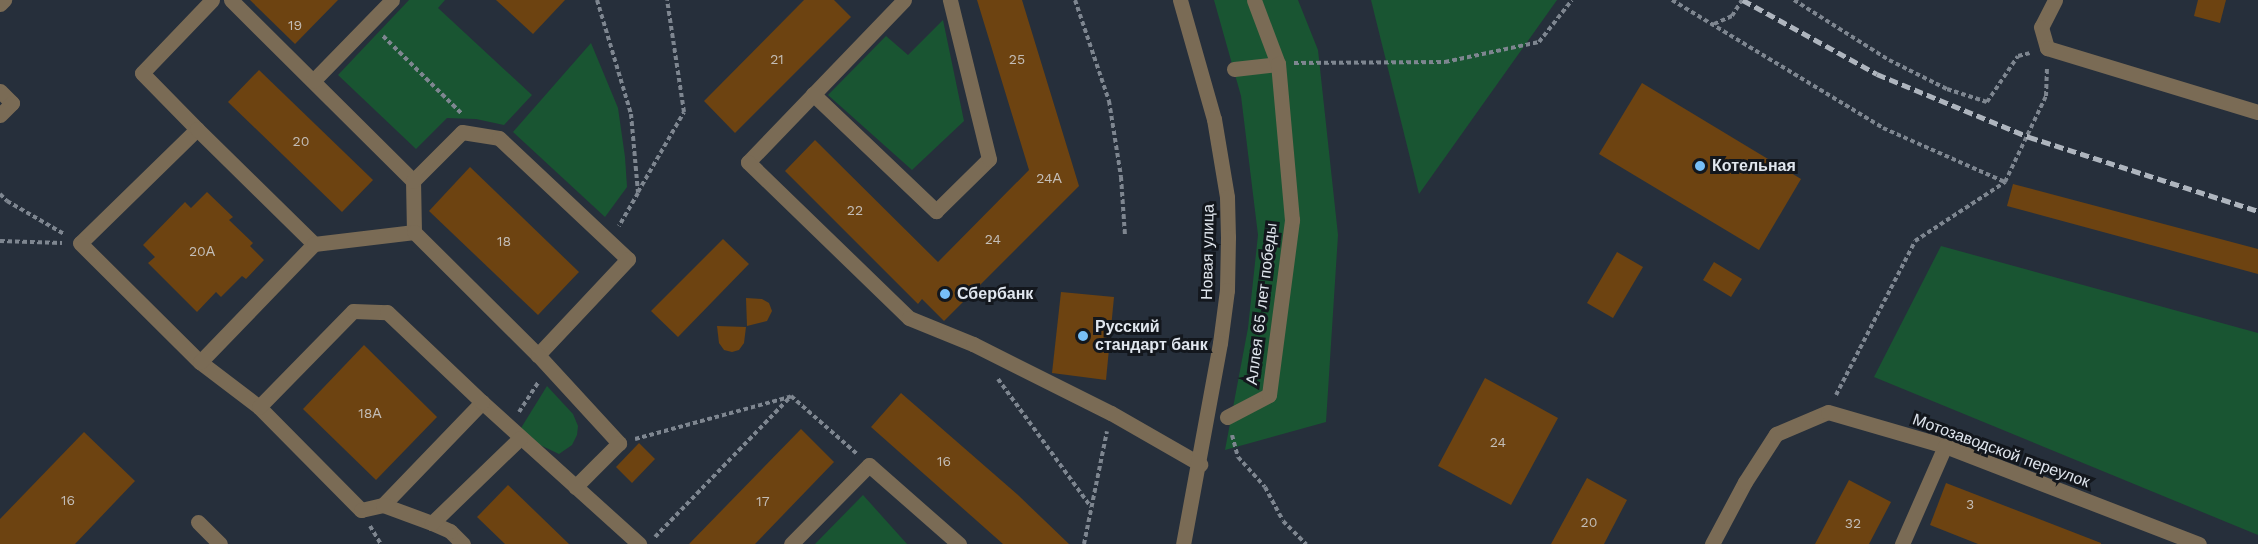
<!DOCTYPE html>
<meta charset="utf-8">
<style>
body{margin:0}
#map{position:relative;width:2258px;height:544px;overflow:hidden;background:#262f3b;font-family:"Work Sans",sans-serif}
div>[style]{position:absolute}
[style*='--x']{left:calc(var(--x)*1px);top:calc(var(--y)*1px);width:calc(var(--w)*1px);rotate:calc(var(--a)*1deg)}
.green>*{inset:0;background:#195532}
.building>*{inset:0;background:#6d4311}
.path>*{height:4px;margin-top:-2px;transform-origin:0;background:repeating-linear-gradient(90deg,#7e8690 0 4.5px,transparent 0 7.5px)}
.minor>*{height:15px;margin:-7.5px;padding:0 7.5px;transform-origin:7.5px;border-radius:7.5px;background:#7a6b55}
.rail>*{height:4.5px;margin-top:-2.25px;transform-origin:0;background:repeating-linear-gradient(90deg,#aeb5be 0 9px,transparent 0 13.5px)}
.dots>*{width:16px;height:16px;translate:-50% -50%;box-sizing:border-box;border:3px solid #13171d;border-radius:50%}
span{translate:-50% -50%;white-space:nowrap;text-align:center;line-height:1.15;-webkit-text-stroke:6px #13171d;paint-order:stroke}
.number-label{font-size:14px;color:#c3bdb7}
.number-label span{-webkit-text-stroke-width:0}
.poi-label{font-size:16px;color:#e0e6ee;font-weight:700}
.left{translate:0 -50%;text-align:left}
.street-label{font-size:16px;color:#e0e6ee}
</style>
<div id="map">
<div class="green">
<i style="clip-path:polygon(409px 0,445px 0,438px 8px,532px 95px,504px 125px,476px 119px,447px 118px,416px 149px,338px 75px)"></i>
<i style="clip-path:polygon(1214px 0,1298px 0,1318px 50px,1338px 235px,1326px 422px,1225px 450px,1248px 328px,1258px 235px,1241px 96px)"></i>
<i style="clip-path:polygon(1371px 0,1557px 0,1419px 194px)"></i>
<i style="clip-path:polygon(943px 20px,964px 121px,912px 170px,828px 95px,886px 36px,908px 55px)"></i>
<i style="clip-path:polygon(591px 43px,618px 108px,625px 157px,627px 187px,605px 217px,513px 132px)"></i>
<i style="clip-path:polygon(1941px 246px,2258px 333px,2258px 535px,1874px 377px)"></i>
<i style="clip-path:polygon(547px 386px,573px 414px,578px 426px,577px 435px,572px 445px,559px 454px,540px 445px,521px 428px)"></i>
<i style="clip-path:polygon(863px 495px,907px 544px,815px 544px)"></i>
</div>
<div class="building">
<i style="clip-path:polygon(250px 0,338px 0,295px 44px)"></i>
<i style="clip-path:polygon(496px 0,565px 0,533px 34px)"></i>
<i style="clip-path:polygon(804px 0,834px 0,851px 17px,735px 133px,704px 101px)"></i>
<i style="clip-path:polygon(977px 0,1022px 0,1079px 186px,944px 321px,922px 299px,918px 304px,785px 171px,815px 140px,938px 262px,1029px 170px)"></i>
<i style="clip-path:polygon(2198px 0,2226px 0,2220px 23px,2194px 16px)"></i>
<i style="clip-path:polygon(259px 70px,373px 180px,342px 212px,228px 102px)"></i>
<i style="clip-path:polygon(1642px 83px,1801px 179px,1759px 250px,1599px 154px)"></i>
<i style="clip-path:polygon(470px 167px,579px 272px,538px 315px,429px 211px)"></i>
<i style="clip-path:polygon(2013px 184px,2258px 249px,2258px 274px,2007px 206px)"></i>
<i style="clip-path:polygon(207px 192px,233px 217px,229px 220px,253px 243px,250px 246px,264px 260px,246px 279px,242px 276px,221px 297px,216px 292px,197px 312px,148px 263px,155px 257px,143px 245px,185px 202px,191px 208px)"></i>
<i style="clip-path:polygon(723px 239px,749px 264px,678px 337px,651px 311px)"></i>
<i style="clip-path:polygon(1617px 252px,1643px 267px,1613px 318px,1587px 303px)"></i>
<i style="clip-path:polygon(1714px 262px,1742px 279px,1731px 297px,1703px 280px)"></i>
<i style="clip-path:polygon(1061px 292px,1114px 297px,1106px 380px,1052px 373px)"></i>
<i style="clip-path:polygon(746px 298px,762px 299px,769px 303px,772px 311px,767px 321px,747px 326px)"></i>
<i style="clip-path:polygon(717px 326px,746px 327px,744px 343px,739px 350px,732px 352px,724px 350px,719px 343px)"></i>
<i style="clip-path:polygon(364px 345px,437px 417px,376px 480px,303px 409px)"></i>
<i style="clip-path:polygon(1485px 378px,1558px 418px,1511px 505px,1438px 466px)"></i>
<i style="clip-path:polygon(901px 393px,1018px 495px,1069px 544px,1003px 544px,871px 427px)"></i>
<i style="clip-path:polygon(801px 429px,834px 462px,755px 544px,689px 544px)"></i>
<i style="clip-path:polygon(84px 432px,135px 481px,75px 544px,0 544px,0 519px)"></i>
<i style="clip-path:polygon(639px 443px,655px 459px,632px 483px,616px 467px)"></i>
<i style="clip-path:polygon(1587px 478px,1627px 500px,1604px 544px,1551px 544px)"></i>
<i style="clip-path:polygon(1849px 480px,1891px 502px,1869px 544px,1815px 544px)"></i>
<i style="clip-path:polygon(1946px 483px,2101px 543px,2101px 544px,1978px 544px,1930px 525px)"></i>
<i style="clip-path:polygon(508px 485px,569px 544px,505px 544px,477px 517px)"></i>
</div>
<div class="path">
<i style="--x:597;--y:0;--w:119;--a:73.4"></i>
<i style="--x:631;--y:114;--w:79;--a:84.9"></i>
<i style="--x:638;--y:193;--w:38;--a:120"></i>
<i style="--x:1075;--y:0;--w:107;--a:71.4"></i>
<i style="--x:1109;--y:101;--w:77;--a:81"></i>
<i style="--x:1121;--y:177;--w:59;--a:86.1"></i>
<i style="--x:1672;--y:0;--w:247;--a:31.2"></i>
<i style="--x:1883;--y:128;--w:133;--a:23.9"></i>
<i style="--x:1794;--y:0;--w:112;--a:32.3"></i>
<i style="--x:1889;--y:60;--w:65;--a:26.6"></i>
<i style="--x:1947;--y:89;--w:42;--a:18"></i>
<i style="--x:1987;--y:102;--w:55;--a:-56"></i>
<i style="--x:2018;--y:56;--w:12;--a:-14"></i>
<i style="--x:1714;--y:24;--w:20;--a:-24"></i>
<i style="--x:1732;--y:16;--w:19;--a:-58"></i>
<i style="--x:383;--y:36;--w:110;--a:44.6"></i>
<i style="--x:1294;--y:63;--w:151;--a:-0.4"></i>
<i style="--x:1445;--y:62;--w:96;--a:-12"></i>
<i style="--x:1539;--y:42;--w:53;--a:-51.8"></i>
<i style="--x:638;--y:192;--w:92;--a:-60.1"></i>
<i style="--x:684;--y:112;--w:113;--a:-98.6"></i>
<i style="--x:0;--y:194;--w:10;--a:45"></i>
<i style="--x:7;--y:201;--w:66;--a:30.1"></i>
<i style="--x:0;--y:241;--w:62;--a:1.8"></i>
<i style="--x:998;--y:379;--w:158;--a:54"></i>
<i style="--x:1836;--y:395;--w:173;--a:-62.8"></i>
<i style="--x:1915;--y:241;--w:108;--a:-33.2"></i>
<i style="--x:2005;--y:182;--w:95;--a:-64.5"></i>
<i style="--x:2046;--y:96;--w:30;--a:-88"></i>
<i style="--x:519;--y:412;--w:35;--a:-57"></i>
<i style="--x:1232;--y:435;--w:23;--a:75"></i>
<i style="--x:1238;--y:457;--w:40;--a:48"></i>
<i style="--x:1265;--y:487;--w:38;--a:62"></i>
<i style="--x:1283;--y:521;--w:33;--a:45"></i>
<i style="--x:635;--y:439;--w:161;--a:-15.2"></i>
<i style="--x:370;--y:526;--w:21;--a:59"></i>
<i style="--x:655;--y:537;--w:196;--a:-46"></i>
<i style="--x:791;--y:396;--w:88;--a:41.3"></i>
<i style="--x:1084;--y:544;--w:115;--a:-78.5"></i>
</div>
<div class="minor">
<i style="--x:212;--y:0;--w:101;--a:133.8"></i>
<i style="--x:142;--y:73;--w:78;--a:45.5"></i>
<i style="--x:197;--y:129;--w:163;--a:135.7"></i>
<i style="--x:80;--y:243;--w:169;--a:44.8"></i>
<i style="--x:200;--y:362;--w:74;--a:37.3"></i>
<i style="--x:259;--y:407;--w:145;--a:45.3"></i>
<i style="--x:361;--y:510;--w:23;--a:-13"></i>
<i style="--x:383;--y:505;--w:143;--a:-46.1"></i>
<i style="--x:482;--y:402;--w:212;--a:42.1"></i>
<i style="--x:231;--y:0;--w:257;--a:44.8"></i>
<i style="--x:904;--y:0;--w:225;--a:133.9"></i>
<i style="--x:748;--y:162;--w:224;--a:44.1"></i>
<i style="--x:909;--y:318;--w:69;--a:22.1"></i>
<i style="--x:973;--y:344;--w:154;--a:26.6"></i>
<i style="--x:1111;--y:413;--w:103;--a:29.8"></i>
<i style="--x:1180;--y:0;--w:124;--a:74.1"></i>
<i style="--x:1214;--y:119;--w:79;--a:80.5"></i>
<i style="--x:1227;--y:197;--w:40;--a:88.6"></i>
<i style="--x:1228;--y:237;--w:53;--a:91.1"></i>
<i style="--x:1227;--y:290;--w:53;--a:97.5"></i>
<i style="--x:1220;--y:343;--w:204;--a:100.4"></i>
<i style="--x:2055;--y:0;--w:30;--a:117"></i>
<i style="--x:2041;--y:27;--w:22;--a:74"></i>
<i style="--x:2047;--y:48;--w:220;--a:16.9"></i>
<i style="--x:0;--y:4;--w:6;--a:-45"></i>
<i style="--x:1234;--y:69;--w:44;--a:-6.5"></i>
<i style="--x:1278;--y:64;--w:68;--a:-110.6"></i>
<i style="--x:313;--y:81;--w:113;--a:-45.7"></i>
<i style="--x:0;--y:91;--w:17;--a:45"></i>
<i style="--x:12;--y:103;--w:17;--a:135"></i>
<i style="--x:813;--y:94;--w:170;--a:43.6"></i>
<i style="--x:936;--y:211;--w:74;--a:-44.5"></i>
<i style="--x:989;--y:159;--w:164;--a:-103.8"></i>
<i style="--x:197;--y:129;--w:164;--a:44.5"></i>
<i style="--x:314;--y:244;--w:164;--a:134"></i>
<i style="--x:414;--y:232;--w:51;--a:-91.1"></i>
<i style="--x:413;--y:181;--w:69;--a:-45"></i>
<i style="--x:462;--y:132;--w:37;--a:9"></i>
<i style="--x:499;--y:138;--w:177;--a:43.2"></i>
<i style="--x:628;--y:259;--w:132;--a:133.2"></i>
<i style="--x:314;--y:244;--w:101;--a:-6.8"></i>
<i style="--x:414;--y:232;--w:175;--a:44.8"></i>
<i style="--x:538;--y:355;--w:120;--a:47.4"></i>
<i style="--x:619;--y:443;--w:62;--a:135"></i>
<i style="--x:259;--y:407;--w:134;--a:-45.6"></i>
<i style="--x:353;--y:311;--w:34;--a:2"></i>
<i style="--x:387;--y:312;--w:131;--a:43.5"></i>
<i style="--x:1227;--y:417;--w:47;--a:-27.6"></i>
<i style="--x:1269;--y:395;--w:177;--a:-82.5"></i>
<i style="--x:1292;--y:220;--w:157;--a:-95.1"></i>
<i style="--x:383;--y:505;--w:52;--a:20.2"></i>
<i style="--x:198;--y:522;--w:31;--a:45"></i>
<i style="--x:463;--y:544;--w:18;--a:-135"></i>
<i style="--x:450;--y:531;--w:20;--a:-156"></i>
<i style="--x:432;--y:523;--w:122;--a:-44"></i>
<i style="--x:791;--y:544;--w:111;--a:-45.4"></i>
<i style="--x:869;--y:465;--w:120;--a:41.3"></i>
<i style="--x:1712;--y:544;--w:70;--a:-62"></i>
<i style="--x:1745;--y:482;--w:57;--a:-57.1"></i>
<i style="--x:1776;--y:434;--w:56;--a:-22.9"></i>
<i style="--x:1828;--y:412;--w:122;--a:16.2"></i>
<i style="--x:1945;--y:446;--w:272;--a:21.1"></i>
<i style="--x:1902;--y:544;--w:107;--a:-66.3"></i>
</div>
<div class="rail">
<i style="--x:1743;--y:0;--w:153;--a:28.9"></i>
<i style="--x:1877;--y:74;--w:165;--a:22.5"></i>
<i style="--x:2029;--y:137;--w:241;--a:17.9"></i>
</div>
<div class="dots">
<i style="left:1700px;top:166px;background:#77bff7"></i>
<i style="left:945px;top:294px;background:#77bff7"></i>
<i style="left:1083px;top:336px;background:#77bff7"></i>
</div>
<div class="number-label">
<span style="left:295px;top:25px">19</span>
<span style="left:777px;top:59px">21</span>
<span style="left:1017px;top:59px">25</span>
<span style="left:301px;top:141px">20</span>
<span style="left:1049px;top:178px">24А</span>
<span style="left:855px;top:210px">22</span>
<span style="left:993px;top:239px">24</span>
<span style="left:504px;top:241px">18</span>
<span style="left:202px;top:251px">20А</span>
<span style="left:370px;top:413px">18А</span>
<span style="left:1498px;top:442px">24</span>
<span style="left:944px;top:461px">16</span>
<span style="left:68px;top:500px">16</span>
<span style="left:763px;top:501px">17</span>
<span style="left:1970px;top:504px">3</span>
<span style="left:1589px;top:522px">20</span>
<span style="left:1853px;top:523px">32</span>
</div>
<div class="poi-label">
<span class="left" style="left:1712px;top:166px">Котельная</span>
<span class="left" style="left:957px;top:294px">Сбербанк</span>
<span class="left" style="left:1095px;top:336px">Русский<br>стандарт банк</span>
</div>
<div class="street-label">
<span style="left:1208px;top:252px;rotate:-89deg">Новая улица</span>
<span style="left:1262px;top:304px;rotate:-83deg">Аллея 65 лет победы</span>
<span style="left:2001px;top:451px;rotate:20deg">Мотозаводской переулок</span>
</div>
</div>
